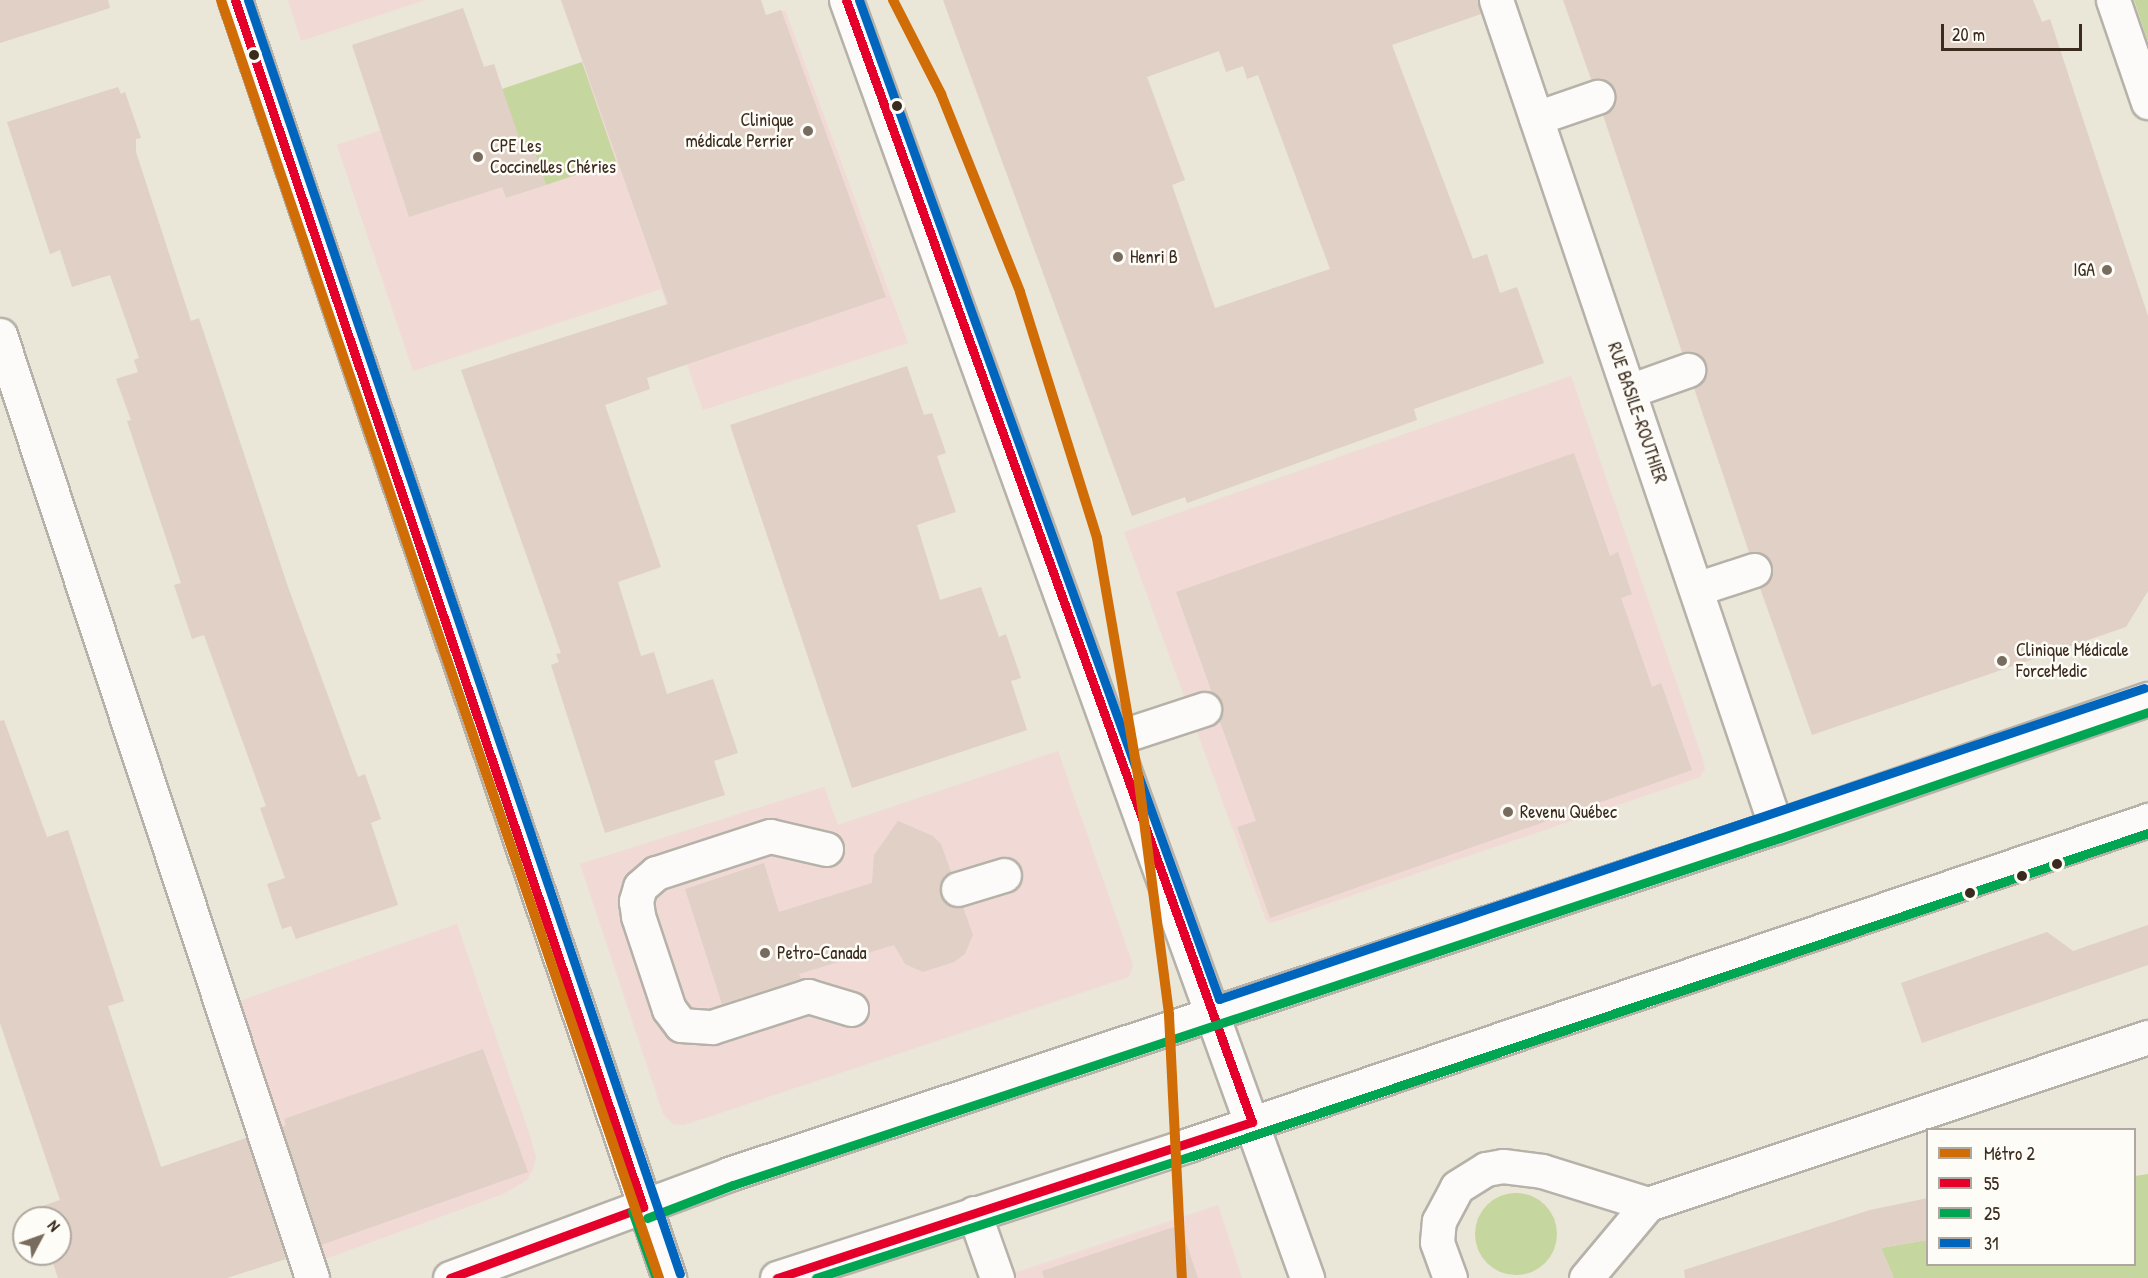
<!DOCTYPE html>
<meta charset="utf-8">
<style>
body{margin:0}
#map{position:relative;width:2148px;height:1278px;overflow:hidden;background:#eae6d8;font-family:"Patrick Hand",sans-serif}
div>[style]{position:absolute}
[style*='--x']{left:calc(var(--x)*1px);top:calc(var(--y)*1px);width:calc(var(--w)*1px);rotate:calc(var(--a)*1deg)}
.built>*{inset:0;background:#f1d9d5}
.green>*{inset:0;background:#c6d69f}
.round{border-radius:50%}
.building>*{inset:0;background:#e0d0c6}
.roads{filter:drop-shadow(2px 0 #b6b2a9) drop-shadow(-2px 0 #b6b2a9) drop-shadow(0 2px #b6b2a9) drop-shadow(0 -2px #b6b2a9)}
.minor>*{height:33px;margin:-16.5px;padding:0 16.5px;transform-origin:16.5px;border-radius:16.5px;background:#fcfbf9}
.major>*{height:33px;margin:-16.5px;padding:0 16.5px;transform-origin:16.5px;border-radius:16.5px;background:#fcfbf9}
.bus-1>*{height:9px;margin:-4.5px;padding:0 4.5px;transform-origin:4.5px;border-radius:4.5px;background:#e4002b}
.bus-2>*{height:9px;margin:-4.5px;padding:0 4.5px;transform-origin:4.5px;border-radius:4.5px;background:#00a651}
.bus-3>*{height:9px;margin:-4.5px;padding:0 4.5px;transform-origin:4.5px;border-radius:4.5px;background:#0065bd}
.metro-1>*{height:10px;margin:-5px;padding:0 5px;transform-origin:5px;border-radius:5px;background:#d06d07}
.dots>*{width:16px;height:16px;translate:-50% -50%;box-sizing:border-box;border:3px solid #fdfcf7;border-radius:50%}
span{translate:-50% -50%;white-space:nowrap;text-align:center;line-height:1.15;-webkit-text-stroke:5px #fdfcf7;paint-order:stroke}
.poi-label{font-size:18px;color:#3b2a1e}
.right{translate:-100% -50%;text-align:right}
.left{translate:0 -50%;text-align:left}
.street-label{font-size:18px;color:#3b2a1e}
.legend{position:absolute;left:1926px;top:1128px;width:210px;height:138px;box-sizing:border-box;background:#fdfcf7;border:2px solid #afa8a0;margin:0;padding:8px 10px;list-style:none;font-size:18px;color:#3b2a1e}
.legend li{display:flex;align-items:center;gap:12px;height:30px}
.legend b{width:30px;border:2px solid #afa8a0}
.north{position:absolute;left:12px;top:1206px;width:60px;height:60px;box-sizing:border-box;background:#fdfcf7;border:2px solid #afa8a0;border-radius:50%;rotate:49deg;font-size:16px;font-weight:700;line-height:24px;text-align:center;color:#3b2a1e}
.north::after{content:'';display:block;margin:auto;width:21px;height:27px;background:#786c5f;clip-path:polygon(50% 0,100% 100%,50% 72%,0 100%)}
.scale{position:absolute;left:1941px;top:24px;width:141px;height:27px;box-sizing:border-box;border:3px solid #3b2a1e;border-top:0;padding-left:8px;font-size:18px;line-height:21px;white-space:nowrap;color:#3b2a1e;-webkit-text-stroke:4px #fdfcf7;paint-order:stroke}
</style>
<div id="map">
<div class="built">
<i style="clip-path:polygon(288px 0,425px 0,301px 41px)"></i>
<i style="clip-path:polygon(785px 10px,908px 343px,703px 410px,661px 289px,413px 371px,337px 145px,582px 62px,588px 78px)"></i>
<i style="clip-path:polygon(1571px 376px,1703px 760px,1705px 769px,1700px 777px,1271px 923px,1266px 920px,1124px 532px)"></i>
<i style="clip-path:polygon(1058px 751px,1133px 965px,1129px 977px,684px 1125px,673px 1124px,663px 1114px,580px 864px,824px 787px,838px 825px)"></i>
<i style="clip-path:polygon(457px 924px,530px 1136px,536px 1157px,533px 1169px,527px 1180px,503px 1194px,325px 1259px,240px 1001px)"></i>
<i style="clip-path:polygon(1218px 1205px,1242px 1278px,1016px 1278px,1014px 1273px)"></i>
</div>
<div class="green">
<i style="clip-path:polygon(2134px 0,2148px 0,2148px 42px)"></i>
<i style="clip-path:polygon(582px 62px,616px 161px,546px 185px,534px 151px,524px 153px,502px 89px)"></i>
<i style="clip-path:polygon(2148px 1174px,2148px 1278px,1887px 1278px,1893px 1276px,1881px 1248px,1927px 1240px,1928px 1264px,2134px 1264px,2135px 1176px)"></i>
<i class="round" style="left:1475px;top:1193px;width:82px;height:82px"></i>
</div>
<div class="building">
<i style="clip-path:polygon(0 0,108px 0,110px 8px,0 43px)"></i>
<i style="clip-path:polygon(561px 0,761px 0,766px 15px,781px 10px,886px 297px,647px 378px,650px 389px,605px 405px,661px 567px,618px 582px,641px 656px,654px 652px,667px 694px,713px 679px,738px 753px,714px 761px,725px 795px,605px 833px,551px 665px,559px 662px,556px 654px,561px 653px,461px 370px,668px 304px)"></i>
<i style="clip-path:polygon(evenodd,943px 0,1478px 0,1481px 14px,1392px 45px,1473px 259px,1487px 254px,1500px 293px,1517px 287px,1544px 363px,1414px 409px,1417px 420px,1187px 503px,1185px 497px,1132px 516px,943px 0,1219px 51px,1226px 72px,1243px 66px,1247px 79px,1258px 75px,1330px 269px,1215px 308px,1172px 185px,1185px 180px,1147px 77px,1219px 51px)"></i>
<i style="clip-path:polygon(1563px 0,2033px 0,2042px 22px,2050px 19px,2148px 316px,2148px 591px,2126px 627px,1812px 735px,1760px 588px,1772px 574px,1772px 564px,1758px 552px,1749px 552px,1694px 388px,1703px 382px,1706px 364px,1700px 355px,1682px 352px,1603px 115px,1611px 109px,1615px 91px,1609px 83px,1591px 79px)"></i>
<i style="clip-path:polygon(463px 8px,484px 67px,494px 64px,524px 153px,534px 151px,546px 185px,506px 198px,502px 187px,409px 217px,352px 45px)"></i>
<i style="clip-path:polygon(118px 87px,121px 94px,125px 92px,141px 138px,136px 139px,136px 152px,191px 321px,199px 318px,288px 587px,358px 777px,365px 774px,381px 819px,371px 823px,398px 905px,296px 939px,291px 926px,282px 929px,267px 884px,285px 878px,260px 808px,266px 806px,204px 635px,192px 639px,174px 585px,181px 583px,127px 421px,131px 420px,116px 379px,138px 372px,134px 360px,139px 358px,110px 275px,72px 287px,60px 250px,50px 254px,7px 122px)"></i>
<i style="clip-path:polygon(907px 366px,924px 415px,932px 413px,946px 453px,937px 456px,956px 512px,917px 525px,940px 600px,981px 587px,999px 637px,1006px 634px,1021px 678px,1011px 681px,1027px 730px,852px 788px,730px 425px)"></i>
<i style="clip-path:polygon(1574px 453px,1610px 556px,1618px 552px,1632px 594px,1621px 598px,1652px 687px,1661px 683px,1692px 770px,1270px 918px,1237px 827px,1256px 821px,1219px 719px,1222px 703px,1212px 693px,1176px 592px)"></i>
<i style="clip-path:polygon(4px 720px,47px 837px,68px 830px,124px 1001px,108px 1006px,161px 1167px,246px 1138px,286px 1259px,227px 1278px,58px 1278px,50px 1254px,60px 1254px,60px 1218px,37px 1218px,34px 1209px,60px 1200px,0 1023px,0 721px)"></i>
<i style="clip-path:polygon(898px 821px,933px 836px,941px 844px,951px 872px,940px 884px,940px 894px,946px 903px,963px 907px,973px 935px,965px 954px,954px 962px,923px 972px,905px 964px,894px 945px,799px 974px,801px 979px,722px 1004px,685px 889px,764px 863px,779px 912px,872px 883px,874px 855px)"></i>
<i style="clip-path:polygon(2148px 925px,2148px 965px,1922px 1043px,1901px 983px,2047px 932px,2073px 951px)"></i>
<i style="clip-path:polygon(483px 1049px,528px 1172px,321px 1245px,282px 1127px,286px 1125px,284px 1119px)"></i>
<i style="clip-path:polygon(1928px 1198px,1928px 1240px,1881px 1248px,1894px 1278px,1685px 1278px,1684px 1270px,1870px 1210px)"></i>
<i style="clip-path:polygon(1180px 1225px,1198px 1278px,1044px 1278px,1042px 1271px)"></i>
</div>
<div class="roads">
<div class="minor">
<i style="--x:1496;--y:0;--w:873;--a:71.3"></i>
<i style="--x:2113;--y:0;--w:108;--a:71.1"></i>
<i style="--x:1536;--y:118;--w:65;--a:-19"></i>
<i style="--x:0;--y:335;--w:993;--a:71.69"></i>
<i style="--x:1629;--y:391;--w:63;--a:-19.6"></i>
<i style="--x:1696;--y:589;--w:61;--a:-18.1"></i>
<i style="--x:1113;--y:739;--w:96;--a:-18.2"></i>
<i style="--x:826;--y:849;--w:57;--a:-166.9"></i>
<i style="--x:770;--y:836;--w:120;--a:162"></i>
<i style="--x:656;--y:873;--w:21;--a:139"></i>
<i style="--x:640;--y:887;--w:15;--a:106"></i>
<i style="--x:636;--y:901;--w:15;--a:82"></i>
<i style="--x:638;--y:916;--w:98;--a:71.6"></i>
<i style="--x:669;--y:1009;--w:20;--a:53"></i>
<i style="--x:681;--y:1025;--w:31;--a:4"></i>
<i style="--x:712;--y:1027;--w:101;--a:-17.9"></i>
<i style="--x:808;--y:996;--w:45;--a:16.8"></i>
<i style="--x:958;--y:889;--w:48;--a:-16.9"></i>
<i style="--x:974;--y:1213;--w:69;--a:70.5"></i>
<i style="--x:1450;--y:1278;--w:38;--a:-110"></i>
<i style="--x:1437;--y:1242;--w:21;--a:-85"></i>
<i style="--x:1439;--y:1221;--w:38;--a:-62"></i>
<i style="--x:1457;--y:1187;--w:34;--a:-32"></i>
<i style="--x:1486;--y:1169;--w:17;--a:-10"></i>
<i style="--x:1503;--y:1166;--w:39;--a:7"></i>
<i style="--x:1542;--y:1171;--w:111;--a:17.3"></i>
<i style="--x:1586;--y:1278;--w:97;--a:-50"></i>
<i style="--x:1648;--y:1204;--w:527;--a:-18.47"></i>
</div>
<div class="major">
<i style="--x:235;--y:0;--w:1350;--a:71.24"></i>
<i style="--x:846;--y:0;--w:1359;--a:70.16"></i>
<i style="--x:450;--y:1278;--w:298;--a:-20.4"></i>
<i style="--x:729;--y:1174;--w:1103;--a:-18.34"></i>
<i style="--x:1776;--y:827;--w:393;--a:-19"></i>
<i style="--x:777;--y:1278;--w:432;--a:-17.9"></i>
<i style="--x:1188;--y:1145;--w:1014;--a:-18.7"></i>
</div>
</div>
<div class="bus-1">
<i style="--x:235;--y:0;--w:1274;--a:71.32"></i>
<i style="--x:450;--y:1278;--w:206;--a:-20.2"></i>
<i style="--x:777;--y:1278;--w:500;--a:-18.2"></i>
<i style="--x:1252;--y:1122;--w:1193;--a:-109.89"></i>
</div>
<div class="bus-2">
<i style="--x:632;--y:1211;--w:71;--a:70.3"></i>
<i style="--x:647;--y:1218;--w:92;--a:-21"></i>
<i style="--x:733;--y:1185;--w:1103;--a:-18.34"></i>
<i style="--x:1780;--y:838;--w:389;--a:-18.9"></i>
<i style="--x:816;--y:1278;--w:395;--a:-18"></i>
<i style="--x:1192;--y:1156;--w:1009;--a:-18.67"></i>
</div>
<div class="bus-3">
<i style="--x:248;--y:0;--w:1345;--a:71.27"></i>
<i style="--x:859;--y:0;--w:1062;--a:70.18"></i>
<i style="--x:1219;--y:999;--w:976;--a:-18.58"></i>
</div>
<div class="metro-1">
<i style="--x:221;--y:0;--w:1351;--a:71.08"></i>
<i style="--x:893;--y:0;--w:106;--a:62.9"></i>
<i style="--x:941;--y:94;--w:213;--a:68.2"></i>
<i style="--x:1020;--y:292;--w:258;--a:72.6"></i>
<i style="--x:1097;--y:538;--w:241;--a:80.2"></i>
<i style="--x:1138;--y:775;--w:242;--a:82.6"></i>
<i style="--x:1169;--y:1015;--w:263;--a:87.2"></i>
</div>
<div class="dots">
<i style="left:254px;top:55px;background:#3b2a1e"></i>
<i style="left:897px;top:106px;background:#3b2a1e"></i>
<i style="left:808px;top:131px;background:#786c5f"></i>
<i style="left:478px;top:157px;background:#786c5f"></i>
<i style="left:1118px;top:257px;background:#786c5f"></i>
<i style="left:2107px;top:270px;background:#786c5f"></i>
<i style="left:2002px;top:661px;background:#786c5f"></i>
<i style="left:1508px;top:812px;background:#786c5f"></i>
<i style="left:2057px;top:864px;background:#3b2a1e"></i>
<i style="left:2022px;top:876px;background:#3b2a1e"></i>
<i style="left:1970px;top:893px;background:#3b2a1e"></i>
<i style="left:765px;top:953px;background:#786c5f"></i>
</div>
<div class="poi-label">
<span class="right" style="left:794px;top:131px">Clinique<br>médicale Perrier</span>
<span class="left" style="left:490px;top:157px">CPE Les<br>Coccinelles Chéries</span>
<span class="left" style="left:1130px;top:257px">Henri B</span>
<span class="right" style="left:2095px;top:270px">IGA</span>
<span class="left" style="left:2016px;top:661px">Clinique Médicale<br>ForceMedic</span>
<span class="left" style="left:1520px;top:812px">Revenu Québec</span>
<span class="left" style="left:777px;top:953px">Petro-Canada</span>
</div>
<div class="street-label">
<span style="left:1637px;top:413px;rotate:71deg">RUE BASILE-ROUTHIER</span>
</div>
<ul class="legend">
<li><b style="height:8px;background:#d06d07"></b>Métro 2</li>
<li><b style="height:8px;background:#e4002b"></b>55</li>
<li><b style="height:8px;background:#00a651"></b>25</li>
<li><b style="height:8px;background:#0065bd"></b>31</li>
</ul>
<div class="north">N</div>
<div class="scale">20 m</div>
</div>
